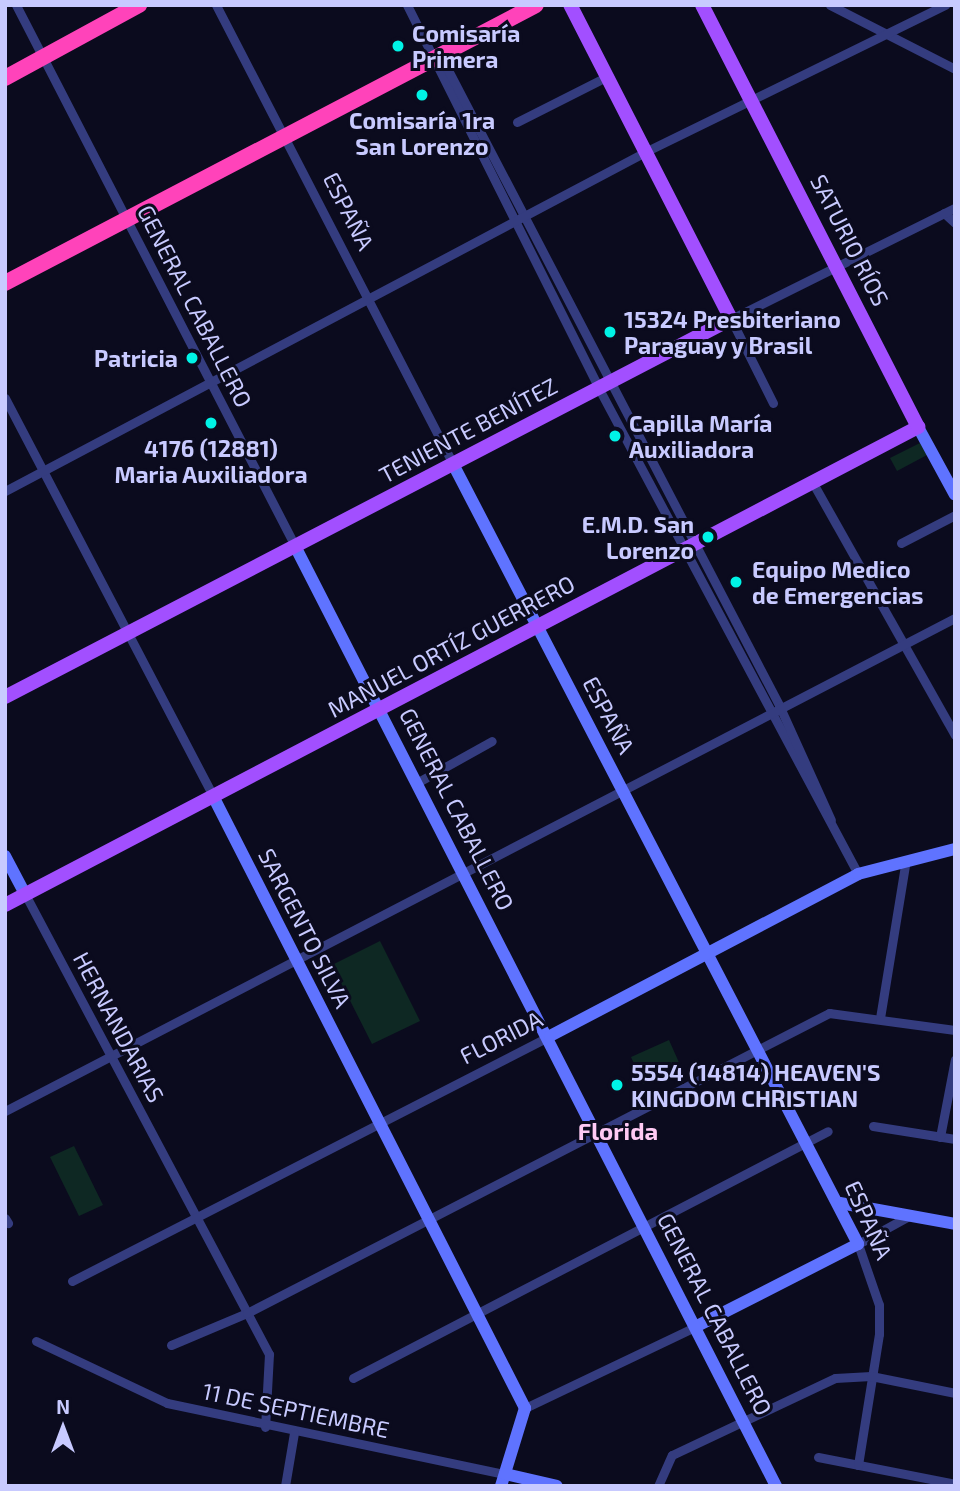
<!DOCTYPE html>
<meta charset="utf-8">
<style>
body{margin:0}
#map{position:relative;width:960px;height:1491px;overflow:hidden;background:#0b0b1e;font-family:"Exo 2",sans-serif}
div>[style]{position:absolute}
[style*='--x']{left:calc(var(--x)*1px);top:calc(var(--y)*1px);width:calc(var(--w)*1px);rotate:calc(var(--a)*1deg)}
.green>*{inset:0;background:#0e2823}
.street>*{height:9px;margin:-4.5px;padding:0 4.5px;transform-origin:4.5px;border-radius:4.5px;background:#343c7f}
.secondary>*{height:12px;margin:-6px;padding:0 6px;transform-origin:6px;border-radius:6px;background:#5f73ff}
.primary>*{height:14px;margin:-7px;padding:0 7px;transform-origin:7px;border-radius:7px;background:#a24fff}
.highway>*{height:16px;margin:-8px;padding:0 8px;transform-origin:8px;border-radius:8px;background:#ff43ba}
.dots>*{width:19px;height:19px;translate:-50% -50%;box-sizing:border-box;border:4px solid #0b0b1e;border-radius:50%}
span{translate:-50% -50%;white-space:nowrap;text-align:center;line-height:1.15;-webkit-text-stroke:6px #0b0b1e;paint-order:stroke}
.poi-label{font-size:23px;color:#c8caff;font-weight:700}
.left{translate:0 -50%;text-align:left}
.right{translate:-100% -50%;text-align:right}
.street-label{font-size:23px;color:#c8caff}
.neighbourhood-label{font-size:24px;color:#ffcaf4;font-weight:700}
.frame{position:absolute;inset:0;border:7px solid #c8caff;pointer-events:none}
.north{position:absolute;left:28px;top:1393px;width:70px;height:70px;-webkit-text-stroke:5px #0b0b1e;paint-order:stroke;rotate:0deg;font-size:19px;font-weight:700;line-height:28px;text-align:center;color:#c8caff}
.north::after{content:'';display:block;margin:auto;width:24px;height:32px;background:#c8caff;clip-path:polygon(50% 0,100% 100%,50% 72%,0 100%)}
</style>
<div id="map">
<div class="green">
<i style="clip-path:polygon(920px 443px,927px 455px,897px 471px,890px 458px)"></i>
<i style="clip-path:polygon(380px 941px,420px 1021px,372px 1044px,332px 965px)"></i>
<i style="clip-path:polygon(669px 1040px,681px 1067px,643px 1084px,631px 1057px)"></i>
<i style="clip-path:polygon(74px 1146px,103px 1205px,79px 1216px,50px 1157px)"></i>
</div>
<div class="street">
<i style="--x:16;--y:5;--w:611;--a:62.72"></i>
<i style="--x:216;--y:5;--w:517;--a:62.69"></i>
<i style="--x:407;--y:5;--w:427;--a:63.4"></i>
<i style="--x:598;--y:387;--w:552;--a:61.9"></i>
<i style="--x:830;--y:5;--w:140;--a:27.1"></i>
<i style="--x:435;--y:59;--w:15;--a:37"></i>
<i style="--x:447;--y:68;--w:718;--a:62.47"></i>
<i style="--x:779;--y:705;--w:126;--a:65.7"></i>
<i style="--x:517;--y:122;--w:102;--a:-26.8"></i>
<i style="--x:944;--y:213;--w:15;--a:42"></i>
<i style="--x:5;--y:398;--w:451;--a:62.4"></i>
<i style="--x:773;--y:403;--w:94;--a:-116.6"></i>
<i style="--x:731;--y:319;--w:250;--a:-26.4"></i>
<i style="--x:814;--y:485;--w:287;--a:60.6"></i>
<i style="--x:5;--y:491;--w:729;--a:-27.9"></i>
<i style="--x:649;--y:150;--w:330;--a:-26.1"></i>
<i style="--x:901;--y:543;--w:61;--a:-27.4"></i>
<i style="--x:420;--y:781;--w:82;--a:-29.1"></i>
<i style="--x:25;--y:894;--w:521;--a:62.06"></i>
<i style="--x:269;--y:1354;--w:73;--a:93.1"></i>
<i style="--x:880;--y:1018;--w:160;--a:-80.7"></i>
<i style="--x:5;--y:1111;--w:1070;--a:-27.43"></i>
<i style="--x:873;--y:1126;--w:83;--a:9"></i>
<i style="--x:940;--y:1137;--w:79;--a:-79.1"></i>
<i style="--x:5;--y:1218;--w:6;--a:59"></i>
<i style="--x:72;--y:1281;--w:537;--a:-27.14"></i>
<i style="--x:36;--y:1341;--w:145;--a:25.3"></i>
<i style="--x:167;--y:1403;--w:345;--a:11.9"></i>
<i style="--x:171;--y:1345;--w:82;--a:-22.8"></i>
<i style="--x:247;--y:1313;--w:655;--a:-27.27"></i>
<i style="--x:829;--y:1013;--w:127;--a:7.7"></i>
<i style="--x:353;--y:1378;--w:535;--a:-27.47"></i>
<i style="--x:525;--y:1408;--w:191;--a:-25.5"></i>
<i style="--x:818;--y:1457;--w:140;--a:11.1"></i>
<i style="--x:858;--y:1465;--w:133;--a:-80.9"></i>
<i style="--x:879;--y:1334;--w:29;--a:-90"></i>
<i style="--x:879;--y:1305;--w:65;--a:-109"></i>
<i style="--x:858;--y:1244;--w:58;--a:-28.8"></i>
<i style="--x:285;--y:1486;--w:54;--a:-80.4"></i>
<i style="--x:658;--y:1486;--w:34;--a:-66"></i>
<i style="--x:672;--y:1455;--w:180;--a:-25.3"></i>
<i style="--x:835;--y:1378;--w:36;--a:-3"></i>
<i style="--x:871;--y:1376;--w:86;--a:11.4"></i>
</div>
<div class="secondary">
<i style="--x:918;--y:427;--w:77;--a:61.4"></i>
<i style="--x:453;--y:464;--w:879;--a:62.56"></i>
<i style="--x:858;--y:1244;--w:181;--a:153"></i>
<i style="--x:296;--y:548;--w:1054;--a:62.9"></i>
<i style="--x:214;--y:798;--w:685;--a:62.99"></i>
<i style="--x:525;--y:1408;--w:82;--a:107.1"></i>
<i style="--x:5;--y:856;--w:43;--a:62.2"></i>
<i style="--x:550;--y:1036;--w:348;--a:-27.7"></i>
<i style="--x:858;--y:874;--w:100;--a:-14.5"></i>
<i style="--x:840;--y:1203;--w:117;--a:10.3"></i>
<i style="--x:505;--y:1474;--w:53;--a:13"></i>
</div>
<div class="primary">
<i style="--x:5;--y:697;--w:819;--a:-27.5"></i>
<i style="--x:731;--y:319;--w:353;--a:-117.1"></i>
<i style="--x:5;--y:905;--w:1031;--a:-27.63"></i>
<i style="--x:918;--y:427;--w:474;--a:-117.1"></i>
</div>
<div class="highway">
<i style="--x:5;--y:78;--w:153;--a:-28.6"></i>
<i style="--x:5;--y:283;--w:599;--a:-27.63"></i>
</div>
<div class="dots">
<i style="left:398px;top:46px;background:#00f3e6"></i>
<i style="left:422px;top:95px;background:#00f3e6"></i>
<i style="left:610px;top:332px;background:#00f3e6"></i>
<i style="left:192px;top:358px;background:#00f3e6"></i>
<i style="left:211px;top:423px;background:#00f3e6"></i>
<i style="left:615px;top:436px;background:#00f3e6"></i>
<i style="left:708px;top:537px;background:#00f3e6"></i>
<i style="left:736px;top:582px;background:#00f3e6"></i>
<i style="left:617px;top:1085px;background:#00f3e6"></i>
</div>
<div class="poi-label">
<span class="left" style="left:412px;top:46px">Comisaría<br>Primera</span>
<span style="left:422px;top:133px">Comisaría 1ra<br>San Lorenzo</span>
<span class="left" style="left:624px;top:332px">15324 Presbiteriano<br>Paraguay y Brasil</span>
<span class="right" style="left:178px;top:358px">Patricia</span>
<span class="left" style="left:629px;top:436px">Capilla María<br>Auxiliadora</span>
<span style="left:211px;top:461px">4176 (12881)<br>Maria Auxiliadora</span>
<span class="right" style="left:694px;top:537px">E.M.D. San<br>Lorenzo</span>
<span class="left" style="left:752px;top:582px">Equipo Medico<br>de Emergencias</span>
<span class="left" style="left:631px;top:1085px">5554 (14814) HEAVEN'S<br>KINGDOM CHRISTIAN</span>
</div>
<div class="street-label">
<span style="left:349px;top:211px;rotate:63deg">ESPAÑA</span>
<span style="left:850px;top:240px;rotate:63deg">SATURIO RÍOS</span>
<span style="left:195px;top:306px;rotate:63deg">GENERAL CABALLERO</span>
<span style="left:468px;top:430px;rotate:-28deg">TENIENTE BENÍTEZ</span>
<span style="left:451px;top:646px;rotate:-28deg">MANUEL ORTÍZ GUERRERO</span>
<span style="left:609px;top:715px;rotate:62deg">ESPAÑA</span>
<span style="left:457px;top:809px;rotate:63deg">GENERAL CABALLERO</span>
<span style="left:305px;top:928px;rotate:63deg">SARGENTO SILVA</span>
<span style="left:119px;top:1027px;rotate:62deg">HERNANDARIAS</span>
<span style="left:501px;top:1037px;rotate:-27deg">FLORIDA</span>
<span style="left:869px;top:1220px;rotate:66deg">ESPAÑA</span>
<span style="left:715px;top:1314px;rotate:63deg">GENERAL CABALLERO</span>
<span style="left:296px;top:1410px;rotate:12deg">11 DE SEPTIEMBRE</span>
</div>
<div class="neighbourhood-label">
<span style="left:618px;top:1131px">Florida</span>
</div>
<div class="frame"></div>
<div class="north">N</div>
</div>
